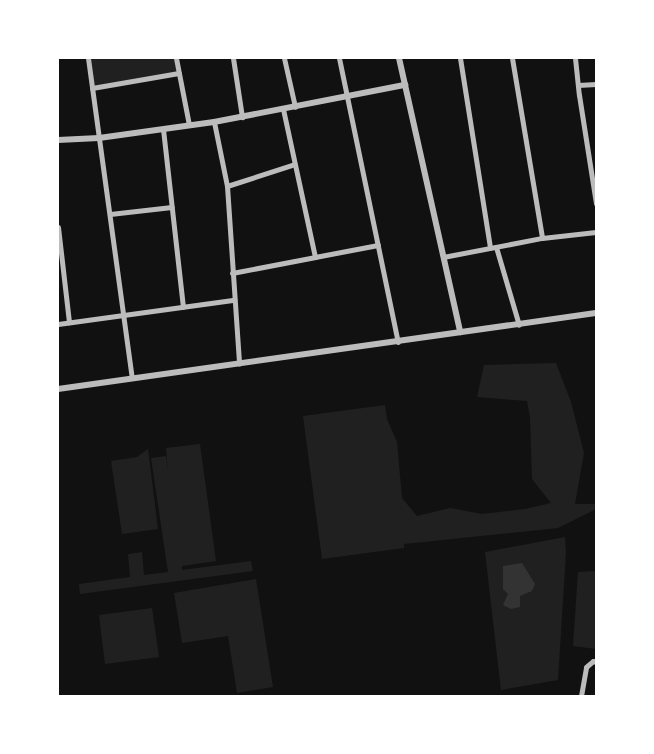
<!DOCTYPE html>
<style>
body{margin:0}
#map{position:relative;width:654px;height:754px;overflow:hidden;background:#111;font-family:Rubik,sans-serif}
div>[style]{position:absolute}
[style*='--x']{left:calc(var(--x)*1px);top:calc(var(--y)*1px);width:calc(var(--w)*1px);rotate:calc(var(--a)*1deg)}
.green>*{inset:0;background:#202020}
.water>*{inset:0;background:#333}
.minor>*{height:5px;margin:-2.5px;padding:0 2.5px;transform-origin:2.5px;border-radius:2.5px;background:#bcbcbc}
.tertiary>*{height:6px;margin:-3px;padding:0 3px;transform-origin:3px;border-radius:3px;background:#bcbcbc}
span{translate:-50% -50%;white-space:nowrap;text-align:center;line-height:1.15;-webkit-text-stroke:4px #fff;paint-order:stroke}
.frame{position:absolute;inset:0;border:59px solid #fff;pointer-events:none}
</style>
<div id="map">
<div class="green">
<i style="clip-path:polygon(88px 58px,176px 58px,179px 73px,92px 88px)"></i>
<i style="clip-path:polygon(556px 363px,571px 402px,584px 453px,575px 504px,596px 504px,596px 509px,558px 528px,404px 544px,404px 548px,322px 559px,303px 416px,385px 405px,387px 419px,397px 442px,402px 498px,417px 516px,450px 508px,482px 514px,525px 509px,551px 503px,532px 479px,530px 418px,527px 401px,477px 397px,484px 365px)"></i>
<i style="clip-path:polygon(200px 444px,216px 561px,182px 566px,182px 570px,251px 561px,253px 571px,80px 594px,79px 584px,130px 577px,128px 554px,142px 552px,144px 575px,168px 572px,151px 458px,166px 456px,168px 472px,166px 448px)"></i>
<i style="clip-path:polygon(148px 449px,158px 529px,122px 534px,111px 461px,137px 457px)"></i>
<i style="clip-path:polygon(565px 537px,566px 552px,558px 680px,501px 690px,485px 552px)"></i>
<i style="clip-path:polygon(596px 571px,596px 649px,573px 646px,578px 572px)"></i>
<i style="clip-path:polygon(256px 579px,273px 687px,237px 693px,228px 636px,182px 643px,174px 593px)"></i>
<i style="clip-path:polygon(152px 608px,159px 657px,105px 664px,99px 615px)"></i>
</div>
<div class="water">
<i style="clip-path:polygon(522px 563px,535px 584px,532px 591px,520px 596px,520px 607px,511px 609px,503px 605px,508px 594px,503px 589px,503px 566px)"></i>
</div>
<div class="minor">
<i style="--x:88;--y:58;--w:323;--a:82.2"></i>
<i style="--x:176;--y:58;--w:68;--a:79"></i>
<i style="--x:233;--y:58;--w:60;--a:81.3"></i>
<i style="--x:284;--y:58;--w:50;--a:77.3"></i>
<i style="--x:339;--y:58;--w:290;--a:78.3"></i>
<i style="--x:460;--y:58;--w:192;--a:81"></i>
<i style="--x:512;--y:58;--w:182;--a:80.5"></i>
<i style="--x:575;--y:58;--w:37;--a:84"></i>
<i style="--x:579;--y:95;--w:110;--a:81.1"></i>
<i style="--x:578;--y:85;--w:18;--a:-3"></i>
<i style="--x:92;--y:88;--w:88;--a:-9.8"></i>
<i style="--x:283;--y:109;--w:151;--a:77.8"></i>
<i style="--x:315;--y:257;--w:64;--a:-10.8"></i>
<i style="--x:214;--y:122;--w:65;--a:78.5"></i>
<i style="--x:227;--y:186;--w:178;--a:86.1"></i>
<i style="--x:163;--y:129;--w:179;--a:83.6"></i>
<i style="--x:227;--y:186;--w:71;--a:-17.9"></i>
<i style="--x:110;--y:214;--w:62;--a:-6.4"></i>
<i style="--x:58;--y:227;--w:96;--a:83.4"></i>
<i style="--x:496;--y:247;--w:81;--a:73.6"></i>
<i style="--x:443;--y:257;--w:101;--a:-10.9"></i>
<i style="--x:542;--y:238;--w:54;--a:-6.3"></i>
<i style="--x:232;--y:273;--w:85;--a:-10.9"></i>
<i style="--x:58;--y:324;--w:178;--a:-7.8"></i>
<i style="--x:581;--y:696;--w:29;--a:-80"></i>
<i style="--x:586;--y:667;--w:9;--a:-41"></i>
<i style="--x:593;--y:661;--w:3;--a:18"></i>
</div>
<div class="tertiary">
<i style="--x:399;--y:58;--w:281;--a:77.4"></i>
<i style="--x:58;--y:140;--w:41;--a:-2.8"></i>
<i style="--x:99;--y:138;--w:116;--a:-7.9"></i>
<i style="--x:214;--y:122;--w:195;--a:-11"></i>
<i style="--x:58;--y:389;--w:543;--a:-8.04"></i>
</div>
<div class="frame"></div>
</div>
